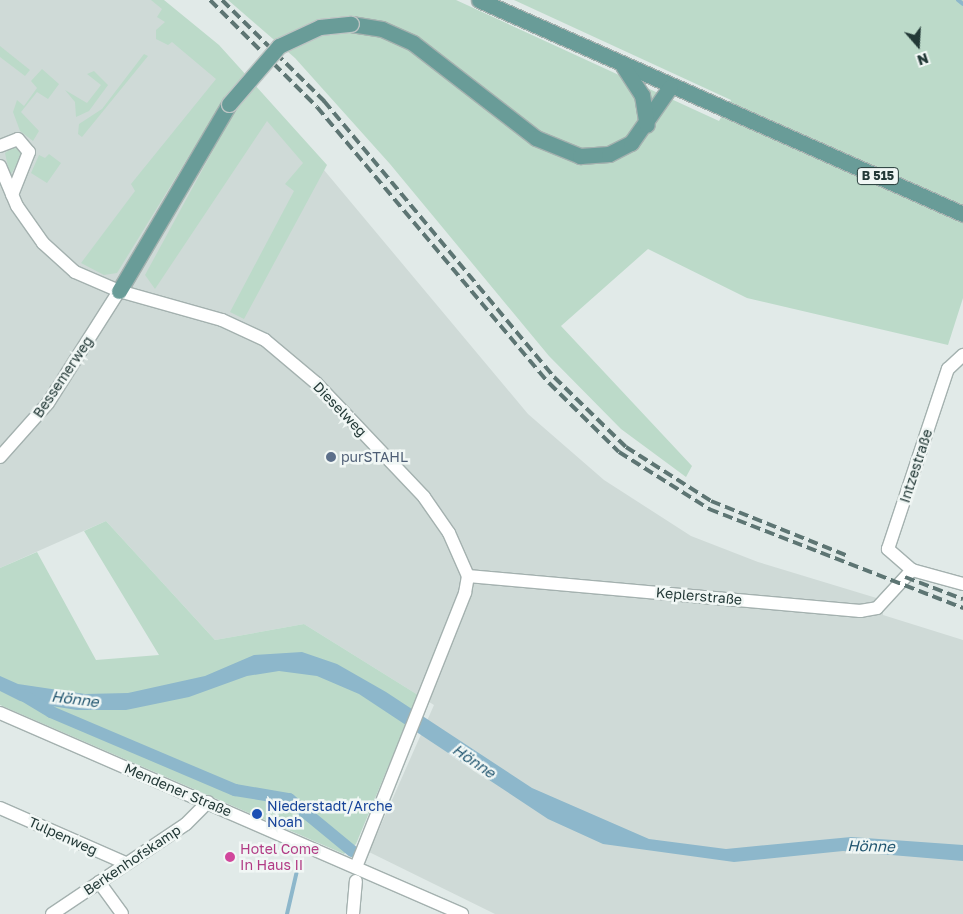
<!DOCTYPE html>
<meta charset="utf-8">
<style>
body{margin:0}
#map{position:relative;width:963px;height:914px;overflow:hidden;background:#e1eae8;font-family:"Golos Text",sans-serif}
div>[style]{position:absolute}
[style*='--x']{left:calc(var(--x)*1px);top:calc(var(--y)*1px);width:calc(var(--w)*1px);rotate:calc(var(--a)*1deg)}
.built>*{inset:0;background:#cfdad7}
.green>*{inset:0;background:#bcdac9}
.water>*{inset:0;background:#8db7cb}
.stream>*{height:4px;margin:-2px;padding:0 2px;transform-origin:2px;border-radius:2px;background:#8db7cb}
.canal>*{height:12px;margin:-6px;padding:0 6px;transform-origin:6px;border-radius:6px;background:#8db7cb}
.roads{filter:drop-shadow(1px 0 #a4b1af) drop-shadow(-1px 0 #a4b1af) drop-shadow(0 1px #a4b1af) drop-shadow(0 -1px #a4b1af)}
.street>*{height:12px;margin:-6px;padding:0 6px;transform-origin:6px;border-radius:6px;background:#fff}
.primary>*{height:15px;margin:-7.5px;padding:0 7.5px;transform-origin:7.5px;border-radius:7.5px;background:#699c98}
.rail>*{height:4px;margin-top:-2px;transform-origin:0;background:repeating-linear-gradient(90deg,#5d7573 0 10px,transparent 0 15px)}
.bridges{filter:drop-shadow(1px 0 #bdc4c3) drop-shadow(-1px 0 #bdc4c3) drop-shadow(0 1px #bdc4c3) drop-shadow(0 -1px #bdc4c3)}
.primary-bridge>*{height:15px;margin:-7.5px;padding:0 7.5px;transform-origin:7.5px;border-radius:7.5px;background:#699c98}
.dots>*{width:14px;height:14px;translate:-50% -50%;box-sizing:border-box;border:2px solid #f1f7f5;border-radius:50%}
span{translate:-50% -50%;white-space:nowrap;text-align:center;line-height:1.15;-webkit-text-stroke:5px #f1f7f5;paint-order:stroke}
.shield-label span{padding:1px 4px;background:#f1f7f5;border:1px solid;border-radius:4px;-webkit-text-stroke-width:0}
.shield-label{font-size:12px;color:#233937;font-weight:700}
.street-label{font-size:14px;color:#233937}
.service-label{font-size:14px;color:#4e5e75}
.left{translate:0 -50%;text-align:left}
.transit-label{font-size:14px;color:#164399}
.hotel-label{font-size:14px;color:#b23c85}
.water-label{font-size:15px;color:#225670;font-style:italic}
.north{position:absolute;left:893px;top:20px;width:50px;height:50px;-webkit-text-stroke:4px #f1f7f5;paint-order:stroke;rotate:161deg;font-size:14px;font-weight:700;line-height:20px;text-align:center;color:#233937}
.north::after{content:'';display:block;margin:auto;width:18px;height:22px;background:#233937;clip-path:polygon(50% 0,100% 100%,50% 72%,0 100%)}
</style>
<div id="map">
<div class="built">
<i style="clip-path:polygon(0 0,155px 0,237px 66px,528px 414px,604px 480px,691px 536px,758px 562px,883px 600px,883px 615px,963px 640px,963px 914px,495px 914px,369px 852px,434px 705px,304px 624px,215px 640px,106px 521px,0 568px)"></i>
</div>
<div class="green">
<i style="clip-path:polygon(151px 0,164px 0,219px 45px,327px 165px,244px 319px,230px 312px,294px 191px,285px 184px,303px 163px,267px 121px,155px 289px,145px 275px,236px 108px,224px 99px,117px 273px,104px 275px,81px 263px,135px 191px,131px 184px,216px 79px,172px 42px,168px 45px,156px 39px,156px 30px,165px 22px,157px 17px,162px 9px)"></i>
<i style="clip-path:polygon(228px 0,456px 0,719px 121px,731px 100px,514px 0,963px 0,963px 298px,948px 345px,747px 298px,648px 249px,561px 326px,692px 466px,686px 477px,621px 429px,549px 356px,390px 164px,295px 58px)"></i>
<i style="clip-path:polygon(0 46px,30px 70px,25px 76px,0 57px)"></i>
<i style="clip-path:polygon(144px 54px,148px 56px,82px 137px,78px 134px,79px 124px,102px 109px)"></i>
<i style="clip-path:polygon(42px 69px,59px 84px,48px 99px,37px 92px,21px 112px,39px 131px,33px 141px,20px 131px,13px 112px,17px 100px,24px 106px,37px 88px,31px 81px)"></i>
<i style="clip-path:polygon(94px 71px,108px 85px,89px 111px,76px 117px,75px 102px,65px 90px,87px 103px,101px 85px,87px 74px)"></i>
<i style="clip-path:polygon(15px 146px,22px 155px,10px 176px,5px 153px)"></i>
<i style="clip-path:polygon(49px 154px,61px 163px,47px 183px,31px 173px,39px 155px,45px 158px)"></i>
<i style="clip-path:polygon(106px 521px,215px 640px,304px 624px,418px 695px,356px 844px,344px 854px,0 705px,0 568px,37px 552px,96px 660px,159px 655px,84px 531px)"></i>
</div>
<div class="water">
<i style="clip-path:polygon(302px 652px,337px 664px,386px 692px,532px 788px,649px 839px,726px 849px,851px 837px,963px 845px,963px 861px,843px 851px,734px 862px,603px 844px,548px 819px,359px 694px,317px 676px,279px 671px,247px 676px,189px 697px,126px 710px,77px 710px,20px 701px,0 691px,0 676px,18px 684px,85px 694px,128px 693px,205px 676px,254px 655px)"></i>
</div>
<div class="stream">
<i style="--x:958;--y:0;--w:6;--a:39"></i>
<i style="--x:287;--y:914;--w:53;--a:-77"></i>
</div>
<div class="canal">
<i style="--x:23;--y:695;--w:33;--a:31"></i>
<i style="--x:51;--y:712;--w:200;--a:23"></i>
<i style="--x:235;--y:790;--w:55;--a:9.5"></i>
<i style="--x:289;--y:799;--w:82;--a:39.5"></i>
</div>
<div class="roads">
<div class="street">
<i style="--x:0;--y:146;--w:19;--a:-21"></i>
<i style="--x:18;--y:139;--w:17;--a:50"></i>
<i style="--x:29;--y:152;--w:46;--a:111.6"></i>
<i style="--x:0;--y:166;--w:43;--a:67"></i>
<i style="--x:17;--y:206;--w:45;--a:54.9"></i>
<i style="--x:43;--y:243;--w:43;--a:42.2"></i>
<i style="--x:75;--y:272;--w:48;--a:23.4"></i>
<i style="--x:119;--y:291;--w:107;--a:15.7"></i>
<i style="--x:222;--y:320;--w:47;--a:24.9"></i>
<i style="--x:265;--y:340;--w:67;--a:40.1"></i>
<i style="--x:316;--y:383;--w:157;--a:46.5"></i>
<i style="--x:424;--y:497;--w:44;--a:55.2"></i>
<i style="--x:449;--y:533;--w:47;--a:66.2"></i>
<i style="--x:468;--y:576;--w:17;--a:100"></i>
<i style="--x:465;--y:593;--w:295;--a:111.7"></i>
<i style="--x:0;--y:457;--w:72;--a:-48.4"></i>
<i style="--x:48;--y:403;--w:133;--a:-57.6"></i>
<i style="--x:912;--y:570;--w:32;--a:-139"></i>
<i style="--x:888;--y:549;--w:190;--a:-71.6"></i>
<i style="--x:948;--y:369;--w:21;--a:-43"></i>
<i style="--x:468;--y:576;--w:394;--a:5.1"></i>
<i style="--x:860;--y:611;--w:17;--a:-10"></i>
<i style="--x:877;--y:608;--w:52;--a:-47.4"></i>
<i style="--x:912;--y:570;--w:53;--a:15.4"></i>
<i style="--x:0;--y:713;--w:504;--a:23.51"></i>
<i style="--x:0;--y:808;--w:137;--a:23.7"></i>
<i style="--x:99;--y:882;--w:39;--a:54"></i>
<i style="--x:52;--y:914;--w:161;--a:-33.9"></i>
<i style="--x:186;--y:824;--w:31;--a:-45"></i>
<i style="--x:353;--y:914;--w:33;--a:-85"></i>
</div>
<div class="primary">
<i style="--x:479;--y:0;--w:529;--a:23.85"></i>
<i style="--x:351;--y:24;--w:31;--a:9"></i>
<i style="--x:382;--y:29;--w:34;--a:24"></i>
<i style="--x:413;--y:43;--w:155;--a:37.7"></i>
<i style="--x:536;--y:138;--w:48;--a:22.2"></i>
<i style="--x:580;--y:156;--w:29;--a:-4"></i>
<i style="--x:609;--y:154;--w:25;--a:-27"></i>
<i style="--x:631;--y:143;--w:68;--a:-55.1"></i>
<i style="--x:623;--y:66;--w:35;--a:57"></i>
<i style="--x:642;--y:95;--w:30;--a:81"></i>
<i style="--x:119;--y:291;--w:217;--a:-59.5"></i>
</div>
</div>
<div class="rail">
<i style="--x:210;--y:0;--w:151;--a:45"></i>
<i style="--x:317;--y:107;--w:361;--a:50"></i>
<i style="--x:549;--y:383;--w:98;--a:44.6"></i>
<i style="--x:619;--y:452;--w:107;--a:32.3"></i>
<i style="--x:709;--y:509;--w:273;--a:21.3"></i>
<i style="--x:222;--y:0;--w:144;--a:44.7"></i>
<i style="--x:324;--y:101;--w:359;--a:50.2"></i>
<i style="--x:554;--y:377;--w:100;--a:44.2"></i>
<i style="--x:626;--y:447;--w:101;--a:32.4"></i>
<i style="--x:711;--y:501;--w:148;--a:21.9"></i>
<i style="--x:905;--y:577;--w:62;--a:20.8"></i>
</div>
<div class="bridges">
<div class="primary-bridge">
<i style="--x:229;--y:104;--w:77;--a:-49.2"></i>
<i style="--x:279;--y:46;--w:45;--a:-24.9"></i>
<i style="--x:320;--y:27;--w:31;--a:-6"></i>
</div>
</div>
<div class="dots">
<i style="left:331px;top:457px;background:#5c6f8a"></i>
<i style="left:257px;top:814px;background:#1a4fb4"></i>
<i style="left:230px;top:857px;background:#d1479c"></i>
</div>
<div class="shield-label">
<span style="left:878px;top:176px">B 515</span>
</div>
<div class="street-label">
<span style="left:63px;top:377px;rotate:-56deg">Bessemerweg</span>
<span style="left:340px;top:409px;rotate:46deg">Dieselweg</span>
<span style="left:916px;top:466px;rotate:-72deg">Intzestraße</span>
<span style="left:699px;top:596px;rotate:5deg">Keplerstraße</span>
<span style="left:178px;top:790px;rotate:23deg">Mendener Straße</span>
<span style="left:63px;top:836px;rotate:24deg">Tulpenweg</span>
<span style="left:132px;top:860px;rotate:-34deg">Berkenhofskamp</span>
</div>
<div class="service-label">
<span class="left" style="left:341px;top:457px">purSTAHL</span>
</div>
<div class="transit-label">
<span class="left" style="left:267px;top:814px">Niederstadt/Arche<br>Noah</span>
</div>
<div class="hotel-label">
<span class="left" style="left:240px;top:857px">Hotel Come<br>In Haus II</span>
</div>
<div class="water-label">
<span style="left:75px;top:699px;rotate:7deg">Hönne</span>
<span style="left:474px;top:761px;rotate:34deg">Hönne</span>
<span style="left:871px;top:846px;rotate:1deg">Hönne</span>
</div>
<div class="north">N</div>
</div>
